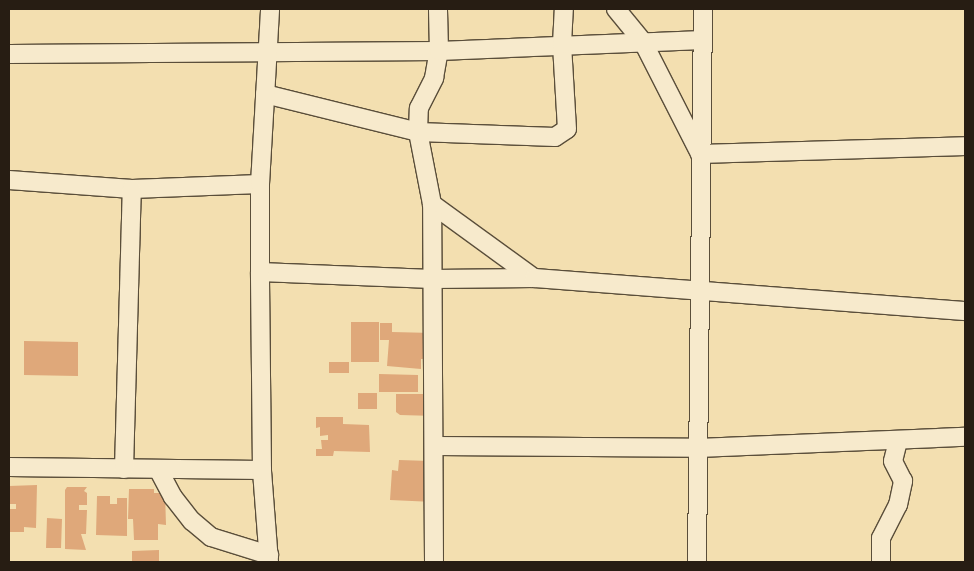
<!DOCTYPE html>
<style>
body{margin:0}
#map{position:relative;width:974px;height:571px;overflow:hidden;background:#f3dfb0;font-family:"IM FELL Great Primer",serif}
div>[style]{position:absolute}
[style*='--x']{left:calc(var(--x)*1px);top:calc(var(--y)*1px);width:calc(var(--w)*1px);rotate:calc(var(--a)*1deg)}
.building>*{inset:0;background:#dfa87a}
.roads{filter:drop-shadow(1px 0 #5a4e3a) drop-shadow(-1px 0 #5a4e3a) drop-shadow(0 1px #5a4e3a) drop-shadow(0 -1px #5a4e3a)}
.street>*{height:18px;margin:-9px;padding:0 9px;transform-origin:9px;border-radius:9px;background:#f7eacc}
span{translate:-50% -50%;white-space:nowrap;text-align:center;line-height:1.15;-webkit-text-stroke:5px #f7eacc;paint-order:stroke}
.frame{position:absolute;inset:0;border:10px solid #271d13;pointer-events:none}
</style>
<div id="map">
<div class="building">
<i style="clip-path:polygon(351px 322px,379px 322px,379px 362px,351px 362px)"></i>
<i style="clip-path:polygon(380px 323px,392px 323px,392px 332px,433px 333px,433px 359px,421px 359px,421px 369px,387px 366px,389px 340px,380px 340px)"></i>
<i style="clip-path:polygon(24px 341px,78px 342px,78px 376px,24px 375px)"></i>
<i style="clip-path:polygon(329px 362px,349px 362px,349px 373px,329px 373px)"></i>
<i style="clip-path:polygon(379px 374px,418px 375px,418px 392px,379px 392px)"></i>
<i style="clip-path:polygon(358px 393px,377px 393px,377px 409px,358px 409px)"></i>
<i style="clip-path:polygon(396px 394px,435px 394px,435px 416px,400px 415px,396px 412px)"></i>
<i style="clip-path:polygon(316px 417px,343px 417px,343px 424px,369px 425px,370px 452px,334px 451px,333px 456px,316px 456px,316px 449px,322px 449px,321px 440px,328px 440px,328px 435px,320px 436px,320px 427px,316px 428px)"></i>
<i style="clip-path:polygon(399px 460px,430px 461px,434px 502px,390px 500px,392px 470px,398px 471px)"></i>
<i style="clip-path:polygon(37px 485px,36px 528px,24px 527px,24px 532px,9px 532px,9px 509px,16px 509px,16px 504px,9px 504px,9px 486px)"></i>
<i style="clip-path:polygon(67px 487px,87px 487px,84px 491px,87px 493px,87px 505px,79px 505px,79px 510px,87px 510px,86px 534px,81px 534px,86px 550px,65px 549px,65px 490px)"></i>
<i style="clip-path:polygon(129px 489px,154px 489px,154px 493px,165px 493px,166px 525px,158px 524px,158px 540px,134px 540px,133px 519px,128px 519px)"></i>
<i style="clip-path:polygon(97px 496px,110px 496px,110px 504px,117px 504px,117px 498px,127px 498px,127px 536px,96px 535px)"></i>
<i style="clip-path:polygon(47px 518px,62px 519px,61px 548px,46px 548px)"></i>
<i style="clip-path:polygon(159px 550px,159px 562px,132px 562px,132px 551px)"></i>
</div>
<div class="roads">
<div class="street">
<i style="--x:616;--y:9;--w:43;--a:50.7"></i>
<i style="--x:643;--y:42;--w:126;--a:63"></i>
<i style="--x:700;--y:154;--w:265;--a:-1.7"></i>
<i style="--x:9;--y:54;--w:430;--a:-0.4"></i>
<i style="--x:439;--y:51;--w:264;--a:-2.4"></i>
<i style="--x:265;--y:94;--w:158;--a:13.9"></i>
<i style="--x:418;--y:132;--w:137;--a:2.1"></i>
<i style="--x:555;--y:137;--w:14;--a:-34"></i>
<i style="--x:567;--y:129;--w:85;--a:-93.4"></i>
<i style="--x:562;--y:44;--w:35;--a:-87"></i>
<i style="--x:9;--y:180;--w:123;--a:4.2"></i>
<i style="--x:132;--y:189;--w:128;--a:-2.2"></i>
<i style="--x:432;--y:204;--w:126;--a:36"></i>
<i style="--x:260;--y:272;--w:172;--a:2.3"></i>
<i style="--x:432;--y:279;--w:102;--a:-0.6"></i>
<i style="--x:534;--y:278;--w:432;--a:4.4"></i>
<i style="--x:436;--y:446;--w:262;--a:0.4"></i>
<i style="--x:698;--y:448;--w:267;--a:-2.4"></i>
<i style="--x:9;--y:467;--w:253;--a:0.7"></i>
<i style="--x:124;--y:469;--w:280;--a:-88.4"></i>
<i style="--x:158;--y:469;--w:32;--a:62"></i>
<i style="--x:173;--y:497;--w:31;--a:52"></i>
<i style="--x:192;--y:521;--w:25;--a:40"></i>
<i style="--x:211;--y:537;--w:61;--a:17.2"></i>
<i style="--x:269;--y:562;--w:92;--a:-94.4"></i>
<i style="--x:262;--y:470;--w:198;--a:-90.6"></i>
<i style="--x:260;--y:272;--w:88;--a:-90"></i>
<i style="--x:260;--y:184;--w:175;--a:-86.7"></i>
<i style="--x:434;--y:562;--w:358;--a:-90.3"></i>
<i style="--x:432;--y:204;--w:73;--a:-101"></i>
<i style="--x:418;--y:132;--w:24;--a:-88"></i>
<i style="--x:419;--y:108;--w:34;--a:-63"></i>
<i style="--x:434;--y:78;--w:27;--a:-80"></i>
<i style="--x:439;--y:51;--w:42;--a:-91.4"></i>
<i style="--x:697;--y:562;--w:553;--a:-89.38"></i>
<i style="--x:881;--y:562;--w:24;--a:-90"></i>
<i style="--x:881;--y:538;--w:37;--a:-63"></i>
<i style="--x:898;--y:505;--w:25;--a:-78"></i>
<i style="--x:903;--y:481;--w:22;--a:-117"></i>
<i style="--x:893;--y:461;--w:21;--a:-76"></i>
</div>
</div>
<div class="frame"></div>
</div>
